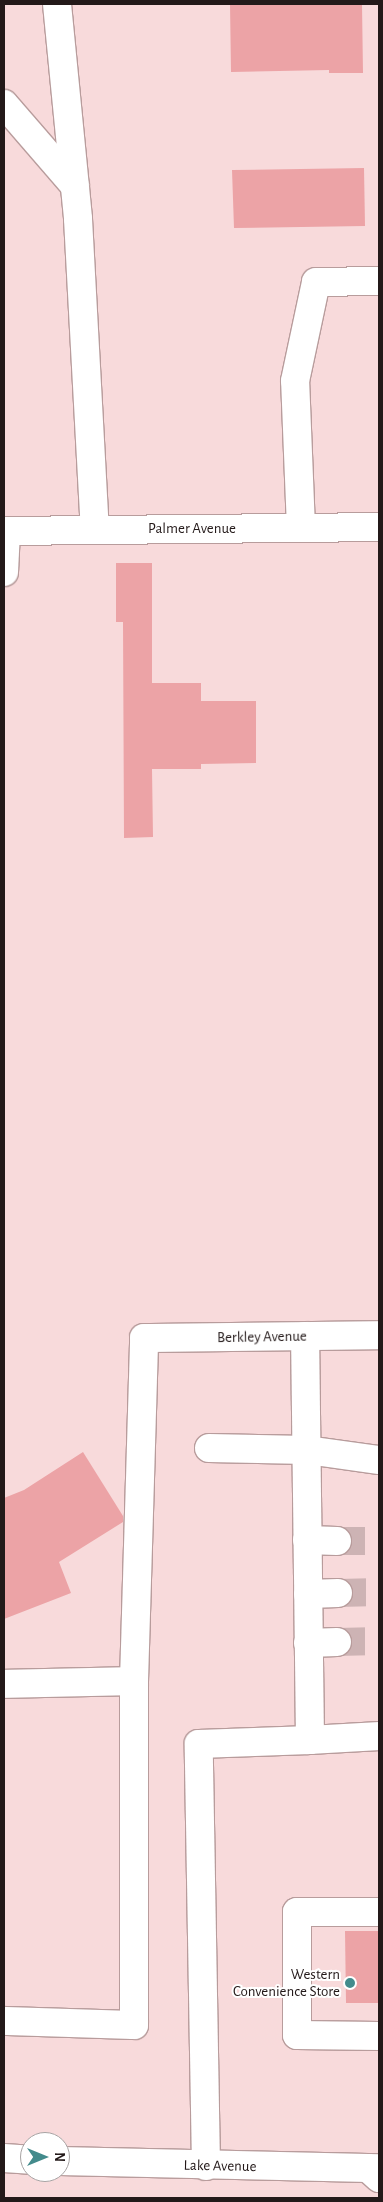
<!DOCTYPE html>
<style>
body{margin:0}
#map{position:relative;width:383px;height:2202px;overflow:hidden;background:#f8dadb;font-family:"Alegreya Sans",sans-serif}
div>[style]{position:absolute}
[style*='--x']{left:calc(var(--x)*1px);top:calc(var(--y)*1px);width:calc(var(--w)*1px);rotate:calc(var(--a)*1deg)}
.building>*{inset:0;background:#eca3a6}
.minor-tunnel>*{height:28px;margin-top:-14px;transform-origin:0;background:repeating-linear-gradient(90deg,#cdb3b4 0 28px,transparent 0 42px)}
.roads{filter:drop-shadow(1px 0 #b89c9c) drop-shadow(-1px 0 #b89c9c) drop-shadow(0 1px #b89c9c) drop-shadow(0 -1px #b89c9c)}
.minor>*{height:28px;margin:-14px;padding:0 14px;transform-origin:14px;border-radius:14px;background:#fff}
.major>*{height:28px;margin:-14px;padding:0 14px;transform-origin:14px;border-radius:14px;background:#fff}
.dots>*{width:14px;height:14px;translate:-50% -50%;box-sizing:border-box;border:2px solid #fff;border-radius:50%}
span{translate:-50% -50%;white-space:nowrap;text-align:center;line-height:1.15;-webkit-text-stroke:4px #fff;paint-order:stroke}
.street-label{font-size:15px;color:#231919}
.poi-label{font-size:15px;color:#231919}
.right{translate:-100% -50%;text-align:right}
.frame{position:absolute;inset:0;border:5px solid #231919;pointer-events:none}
.north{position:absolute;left:20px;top:2132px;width:50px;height:50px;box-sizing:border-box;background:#fff;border:1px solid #a7a3a3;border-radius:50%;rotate:90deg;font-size:14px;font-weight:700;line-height:20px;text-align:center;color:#231919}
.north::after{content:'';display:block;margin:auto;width:18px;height:22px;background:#438b8c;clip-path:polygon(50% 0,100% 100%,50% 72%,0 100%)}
</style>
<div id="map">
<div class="building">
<i style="clip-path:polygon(230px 4px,362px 4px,363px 73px,329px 73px,329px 70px,231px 72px)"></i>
<i style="clip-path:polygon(364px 168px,365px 226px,234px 228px,232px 170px)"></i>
<i style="clip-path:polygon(116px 563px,152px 563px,152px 683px,201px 683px,201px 701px,256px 701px,256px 763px,201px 764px,201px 769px,152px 769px,153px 837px,124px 838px,123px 622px,116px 622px)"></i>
<i style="clip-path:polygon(83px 1452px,123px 1516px,123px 1522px,59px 1562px,71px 1593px,4px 1619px,4px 1498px,24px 1490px)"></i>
<i style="clip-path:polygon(345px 1931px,379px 1931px,379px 2003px,346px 2003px)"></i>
</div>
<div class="minor-tunnel">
<i style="--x:337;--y:1541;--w:42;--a:0"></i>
<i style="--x:338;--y:1593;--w:41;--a:-1.4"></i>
<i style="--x:337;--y:1642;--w:42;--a:-1.4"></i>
</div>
<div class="roads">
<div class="minor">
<i style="--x:57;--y:4;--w:216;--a:84.4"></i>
<i style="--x:78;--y:219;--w:311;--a:86.9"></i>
<i style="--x:4;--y:104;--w:108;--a:49.1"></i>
<i style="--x:301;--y:528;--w:147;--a:-92.3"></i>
<i style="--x:295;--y:381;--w:101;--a:-78"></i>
<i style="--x:316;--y:282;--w:63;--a:-0.9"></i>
<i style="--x:4;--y:531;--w:375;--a:-0.6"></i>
<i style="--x:4;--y:572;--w:41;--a:-87.2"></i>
<i style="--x:209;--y:1448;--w:98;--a:1.2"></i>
<i style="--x:307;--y:1450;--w:73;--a:7.9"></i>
<i style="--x:307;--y:1540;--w:30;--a:2"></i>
<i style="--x:308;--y:1594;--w:30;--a:-2"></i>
<i style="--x:308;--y:1643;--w:29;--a:-2"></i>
<i style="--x:4;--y:1684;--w:130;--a:-1.3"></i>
<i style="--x:134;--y:1681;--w:343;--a:-88.3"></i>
<i style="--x:144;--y:1338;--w:235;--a:-0.7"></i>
<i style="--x:310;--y:1740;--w:69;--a:-3.3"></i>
<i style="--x:379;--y:1912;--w:82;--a:180"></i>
<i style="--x:297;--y:1912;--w:123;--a:90"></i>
<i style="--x:297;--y:2035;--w:82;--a:0.7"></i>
<i style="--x:4;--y:2021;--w:130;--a:1.8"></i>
<i style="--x:134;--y:2025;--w:344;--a:-90"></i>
<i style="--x:4;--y:2158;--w:26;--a:4"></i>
<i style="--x:60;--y:2161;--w:319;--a:1.3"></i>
<i style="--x:206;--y:2166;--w:422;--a:-91"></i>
<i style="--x:199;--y:1744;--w:111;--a:-2.1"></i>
<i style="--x:310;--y:1740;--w:404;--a:-90.7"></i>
</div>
<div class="major">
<i style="--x:368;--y:2168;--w:15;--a:42"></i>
</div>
</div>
<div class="dots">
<i style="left:350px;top:1983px;background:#438b8c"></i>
</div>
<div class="street-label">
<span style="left:192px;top:529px">Palmer Avenue</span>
<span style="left:262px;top:1337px;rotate:-1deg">Berkley Avenue</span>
<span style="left:220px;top:2166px;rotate:1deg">Lake Avenue</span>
</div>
<div class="poi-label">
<span class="right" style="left:340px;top:1983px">Western<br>Convenience Store</span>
</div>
<div class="frame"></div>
<div class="north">N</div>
</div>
